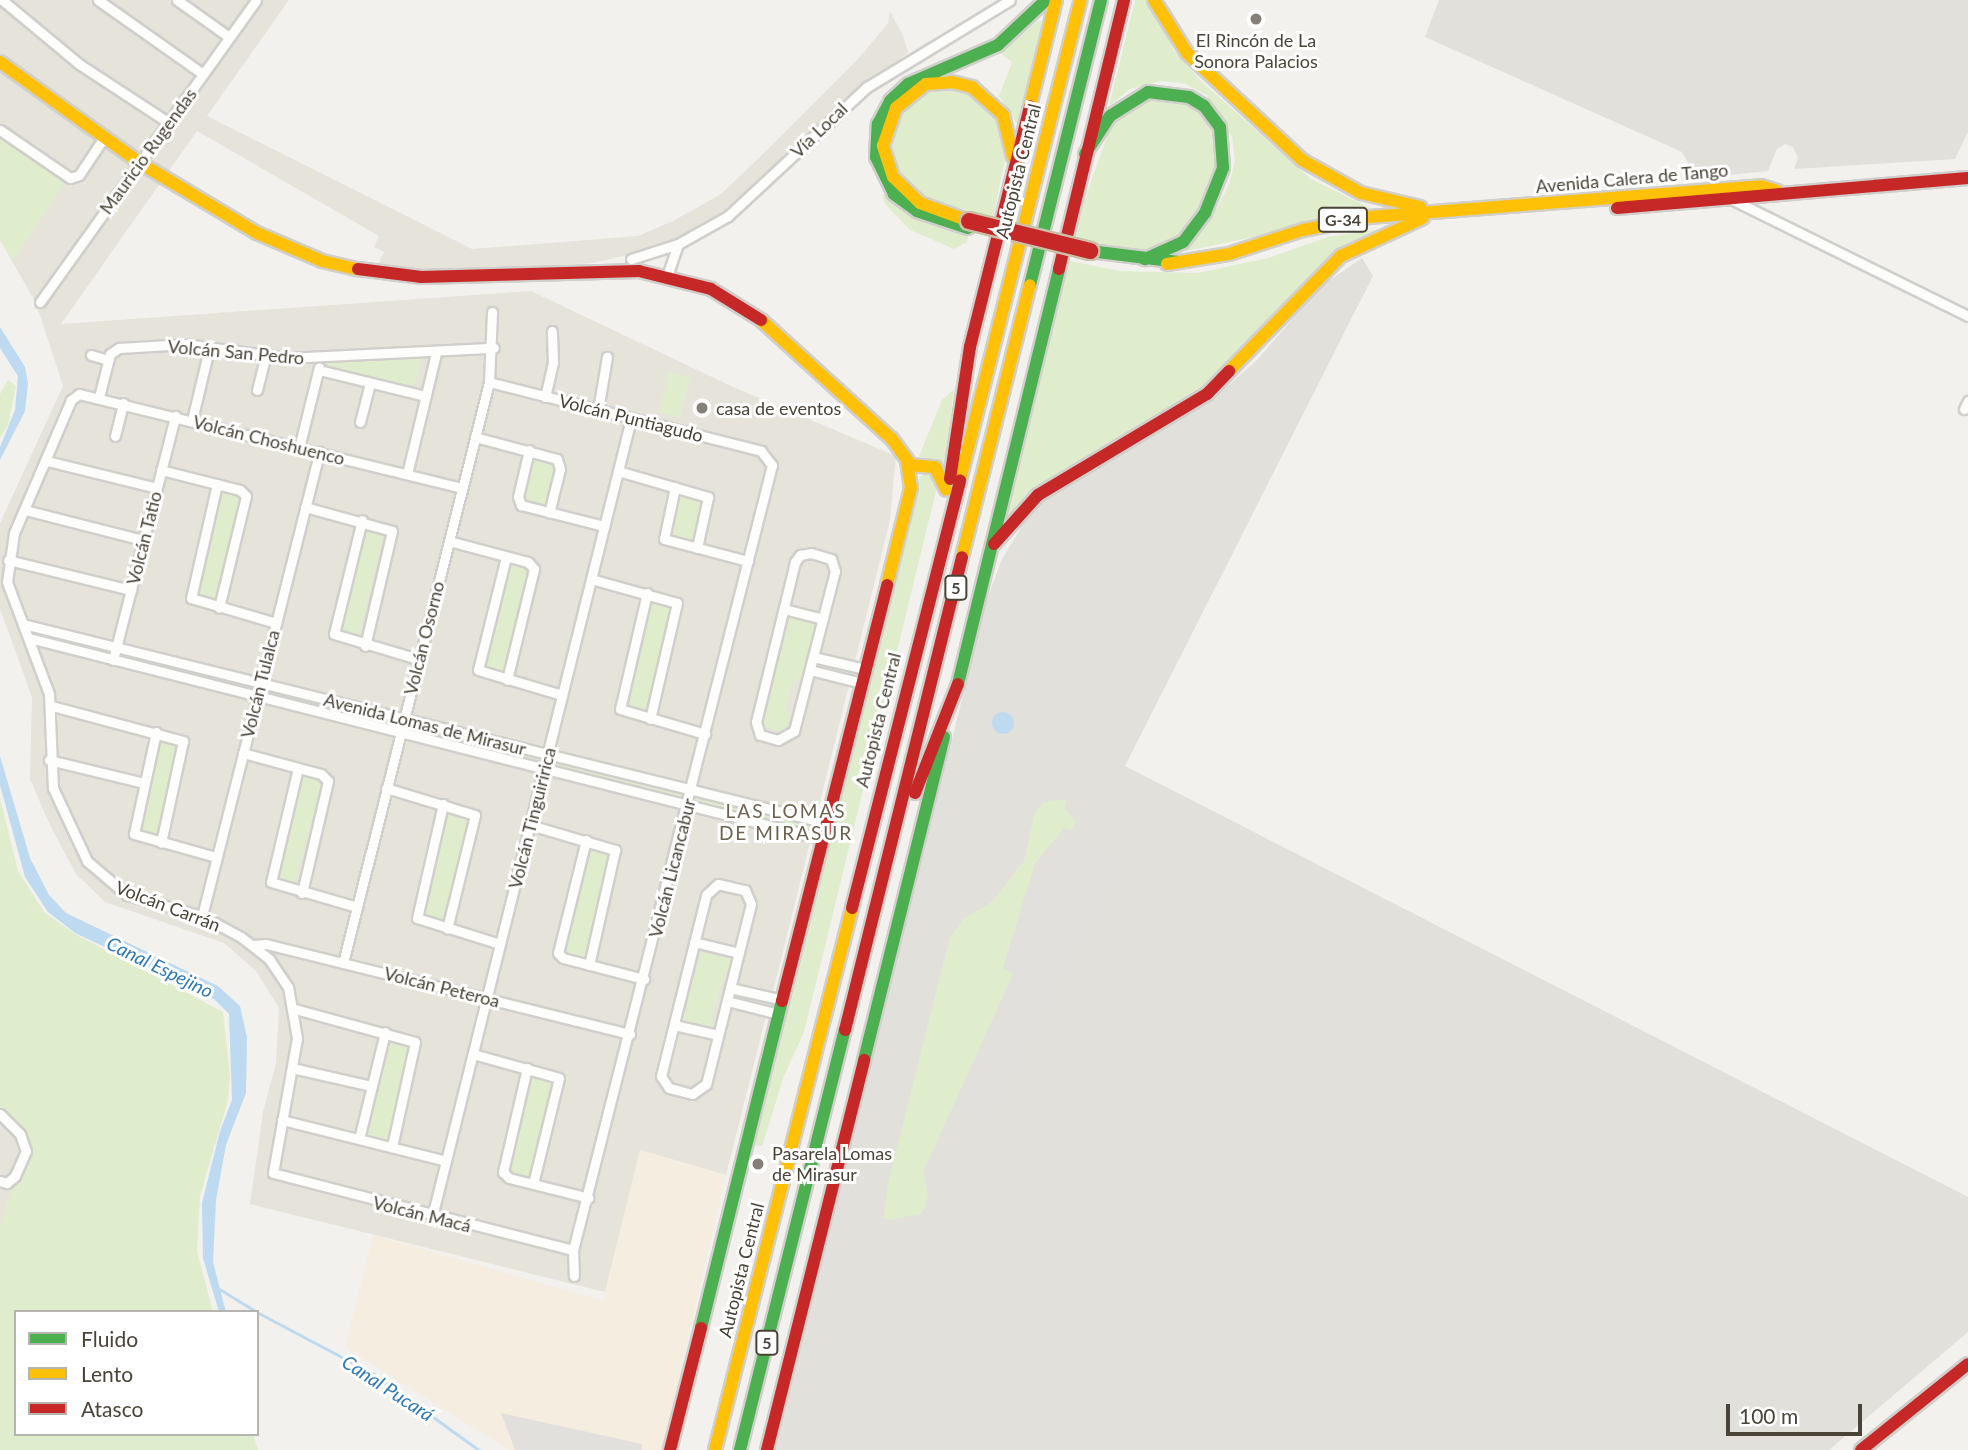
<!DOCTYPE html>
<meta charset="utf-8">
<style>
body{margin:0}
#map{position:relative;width:1968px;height:1450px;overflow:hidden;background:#f2f1ed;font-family:Lato,sans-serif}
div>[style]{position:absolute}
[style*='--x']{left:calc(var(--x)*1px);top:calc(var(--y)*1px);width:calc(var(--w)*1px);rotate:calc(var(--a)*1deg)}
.residential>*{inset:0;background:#e6e3da}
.commercial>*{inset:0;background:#f4ede0}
.industrial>*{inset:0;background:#e2e0db}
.green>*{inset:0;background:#dfedcd}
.parking>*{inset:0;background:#e2e0dc}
.water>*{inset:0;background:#bedaf0}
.round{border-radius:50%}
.stream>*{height:2.5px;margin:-1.25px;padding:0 1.25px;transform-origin:1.25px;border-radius:1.25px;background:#bedaf0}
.roads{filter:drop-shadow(2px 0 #d0cfcb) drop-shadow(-2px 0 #d0cfcb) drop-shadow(0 2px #d0cfcb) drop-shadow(0 -2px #d0cfcb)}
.street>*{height:9px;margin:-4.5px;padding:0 4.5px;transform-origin:4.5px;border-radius:4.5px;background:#fdfdfc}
.fast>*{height:12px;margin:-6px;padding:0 6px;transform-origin:6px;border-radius:6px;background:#4caf50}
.slow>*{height:12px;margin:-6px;padding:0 6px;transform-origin:6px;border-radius:6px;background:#ffc107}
.jam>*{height:12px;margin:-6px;padding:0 6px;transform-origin:6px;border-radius:6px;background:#c62828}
.bridges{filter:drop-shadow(2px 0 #cac0a8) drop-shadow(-2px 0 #cac0a8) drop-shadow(0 2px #cac0a8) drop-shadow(0 -2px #cac0a8)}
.jam-bridge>*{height:16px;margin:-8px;padding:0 8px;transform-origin:8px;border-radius:8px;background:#c62828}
.dots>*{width:19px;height:19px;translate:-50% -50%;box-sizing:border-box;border:4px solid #fff;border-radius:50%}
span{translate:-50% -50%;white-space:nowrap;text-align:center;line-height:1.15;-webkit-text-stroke:6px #fff;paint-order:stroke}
.shield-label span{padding:2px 5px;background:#fff;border:2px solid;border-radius:5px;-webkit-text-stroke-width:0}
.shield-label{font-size:16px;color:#494338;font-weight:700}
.poi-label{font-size:18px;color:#494338}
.left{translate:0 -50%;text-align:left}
.street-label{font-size:18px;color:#494338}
.neighbourhood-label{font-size:19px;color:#6c624f;letter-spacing:2px}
.water-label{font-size:19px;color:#2f79b7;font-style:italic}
.legend{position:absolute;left:14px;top:1310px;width:245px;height:126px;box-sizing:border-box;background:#fff;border:2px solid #b6b4af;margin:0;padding:9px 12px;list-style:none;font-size:21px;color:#494338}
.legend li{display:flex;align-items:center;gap:14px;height:35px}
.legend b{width:35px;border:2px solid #b6b4af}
.scale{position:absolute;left:1726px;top:1404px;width:136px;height:32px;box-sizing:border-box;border:4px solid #494338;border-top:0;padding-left:9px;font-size:21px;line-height:24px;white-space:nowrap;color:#494338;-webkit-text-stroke:5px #fff;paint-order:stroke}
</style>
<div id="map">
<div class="residential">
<i style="clip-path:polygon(0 0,289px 0,207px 116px,472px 249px,638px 236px,673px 221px,721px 194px,765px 152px,858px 59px,888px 23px,890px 11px,903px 35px,908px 53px,844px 99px,726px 211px,704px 227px,653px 249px,593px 263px,481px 270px,404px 269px,379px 263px,384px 252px,374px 247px,379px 236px,197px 131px,61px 324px,531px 291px,731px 386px,896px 456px,890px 520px,855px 661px,836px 656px,829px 680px,849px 685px,773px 992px,753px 986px,747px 1010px,766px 1016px,726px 1175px,640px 1150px,605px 1292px,250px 1204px,263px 1112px,276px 1063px,279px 1008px,256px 971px,224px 943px,105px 902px,76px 874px,49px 823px,30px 779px,32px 697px,0 609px,0 523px,63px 386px,36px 303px,0 240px)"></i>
<i style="clip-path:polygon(0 1082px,49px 1128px,0 1257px)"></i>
</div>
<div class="commercial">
<i style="clip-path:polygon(640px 1150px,726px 1175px,662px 1450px,509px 1450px,345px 1347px,373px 1235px,603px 1301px)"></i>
</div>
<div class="industrial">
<i style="clip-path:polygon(1439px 0,1968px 0,1968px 132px,1955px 159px,1794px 169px,1798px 158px,1793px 147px,1785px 144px,1777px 149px,1768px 171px,1682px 180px,1690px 166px,1682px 152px,1425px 37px)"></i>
<i style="clip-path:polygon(1362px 258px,1373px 276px,1125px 766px,1968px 1197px,1968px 1332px,1829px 1450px,776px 1450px,986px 602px,1002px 559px,1037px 502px,1212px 400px,1257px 360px,1320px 287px)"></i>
</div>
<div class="green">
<i style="clip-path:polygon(1135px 0,1149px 0,1174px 51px,1201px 81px,1311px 179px,1376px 211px,1182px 252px,1208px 224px,1228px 187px,1235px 161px,1232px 136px,1207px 95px,1184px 83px,1160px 81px,1130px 89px,1109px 106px)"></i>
<i style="clip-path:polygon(1038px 21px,1042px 21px,1017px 124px,999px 96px,1012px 62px,1000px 53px)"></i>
<i style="clip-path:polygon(940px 88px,967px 91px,997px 116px,1005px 159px,993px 218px,924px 198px,900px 180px,890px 151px,899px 115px,923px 93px)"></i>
<i style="clip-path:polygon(1154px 97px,1197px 108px,1211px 125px,1216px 168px,1195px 216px,1173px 240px,1156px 249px,1129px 254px,1071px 238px,1109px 131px,1121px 116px)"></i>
<i style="clip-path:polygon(0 133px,64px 183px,13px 261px,0 239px)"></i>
<i style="clip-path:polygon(888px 193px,969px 232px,967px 242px,954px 249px,910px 230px,885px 204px,882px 195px)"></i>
<i style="clip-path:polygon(1382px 229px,1359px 242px,1210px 388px,1004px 522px,1070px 261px,1120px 271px,1197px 273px,1268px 258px,1328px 237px)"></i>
<i style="clip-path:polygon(422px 355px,414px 391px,326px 367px,327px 362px)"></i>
<i style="clip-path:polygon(669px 372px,690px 378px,680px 417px,659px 412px)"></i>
<i style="clip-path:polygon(8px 380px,16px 386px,8px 425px,0 438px,0 394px)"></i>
<i style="clip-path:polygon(954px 389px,945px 470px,919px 456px,942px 400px)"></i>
<i style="clip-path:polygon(533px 458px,556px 464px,546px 508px,523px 503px)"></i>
<i style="clip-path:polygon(928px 473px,938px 483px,804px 1032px,784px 1076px,762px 1146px,754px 1145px,920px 476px)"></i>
<i style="clip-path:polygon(220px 489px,243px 495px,216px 604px,194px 598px)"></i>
<i style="clip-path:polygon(677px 496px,702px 502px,693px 541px,668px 535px)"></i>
<i style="clip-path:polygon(366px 526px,384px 531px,358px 640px,339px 635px)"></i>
<i style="clip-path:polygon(509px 565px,529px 570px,504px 675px,482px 669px)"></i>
<i style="clip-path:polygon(653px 600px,674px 605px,646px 714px,625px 707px)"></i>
<i style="clip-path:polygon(791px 614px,815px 624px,801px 678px,793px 682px,786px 709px,791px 715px,783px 734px,761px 725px)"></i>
<i style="clip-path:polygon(39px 633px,818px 825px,816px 833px,40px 636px)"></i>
<i style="clip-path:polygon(161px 739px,179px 744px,158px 838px,138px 833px)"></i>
<i style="clip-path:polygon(302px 771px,323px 778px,294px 886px,274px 880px)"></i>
<i style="clip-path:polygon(0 798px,18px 871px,44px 912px,75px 934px,223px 1012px,230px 1076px,228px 1100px,200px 1196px,197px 1251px,213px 1312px,16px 1312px,16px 1434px,253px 1434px,258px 1450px,0 1450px,0 1224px,24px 1152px,16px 1124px,0 1109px)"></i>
<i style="clip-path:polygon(1067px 799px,1064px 808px,1076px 823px,1071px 830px,1064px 828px,1035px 863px,1003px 968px,1013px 974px,923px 1172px,928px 1196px,925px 1208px,920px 1214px,888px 1220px,884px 1217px,887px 1187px,950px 937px,965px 918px,992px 902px,1024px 861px,1035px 812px,1044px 802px)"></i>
<i style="clip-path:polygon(447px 809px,470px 816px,441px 924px,419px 918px)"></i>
<i style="clip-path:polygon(589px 849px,612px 854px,586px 958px,563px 952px)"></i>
<i style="clip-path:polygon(701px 952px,733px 959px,731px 972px,725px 972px,712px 1018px,715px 1030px,682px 1021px)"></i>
<i style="clip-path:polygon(388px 1040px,411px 1044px,387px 1143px,364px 1136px)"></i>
<i style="clip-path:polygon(532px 1072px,557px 1079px,530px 1177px,508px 1171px)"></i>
</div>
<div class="parking">
<i style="clip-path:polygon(1065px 830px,1117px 856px,1121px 869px,985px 1128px,977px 1109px,954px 1107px,1000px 1019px,1017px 972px,1006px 967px,1037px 865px)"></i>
<i style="clip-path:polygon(501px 1413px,642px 1444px,642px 1450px,515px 1450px)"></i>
</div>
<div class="water">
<i style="clip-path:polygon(0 327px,25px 367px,28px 383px,25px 411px,0 460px,0 447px,15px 410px,18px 376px,0 348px)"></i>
<i class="round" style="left:992px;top:712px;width:22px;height:22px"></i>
<i style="clip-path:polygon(0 756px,30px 858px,49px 895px,66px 913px,218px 986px,240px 1006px,247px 1037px,246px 1093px,226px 1145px,216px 1200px,213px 1262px,226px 1312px,219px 1312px,203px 1258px,202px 1203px,220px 1131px,232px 1100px,229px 1014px,214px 999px,75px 933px,48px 912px,25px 877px,0 785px)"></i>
</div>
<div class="stream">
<i style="--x:218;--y:1288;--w:46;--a:31.6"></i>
<i style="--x:257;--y:1312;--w:132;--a:27.9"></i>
<i style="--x:374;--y:1374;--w:130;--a:35.9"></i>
</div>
<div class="roads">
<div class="street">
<i style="--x:2;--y:0;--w:100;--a:39.7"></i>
<i style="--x:79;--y:64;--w:108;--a:33.2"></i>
<i style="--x:98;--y:0;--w:128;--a:35.2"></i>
<i style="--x:177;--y:0;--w:64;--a:35.4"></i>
<i style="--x:0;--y:130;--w:85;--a:34.4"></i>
<i style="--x:70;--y:178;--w:9;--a:-18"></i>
<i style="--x:79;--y:175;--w:43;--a:-56.3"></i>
<i style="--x:1733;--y:200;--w:262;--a:26.3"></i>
<i style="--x:631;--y:259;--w:49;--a:-17.7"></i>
<i style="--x:678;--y:244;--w:57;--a:-29.2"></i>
<i style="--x:728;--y:216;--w:190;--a:-42.9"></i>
<i style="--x:867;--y:87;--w:167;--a:-31.3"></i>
<i style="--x:667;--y:276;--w:34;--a:-71"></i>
<i style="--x:40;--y:302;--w:371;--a:-54.4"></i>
<i style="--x:91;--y:355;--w:18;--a:16"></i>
<i style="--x:319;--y:370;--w:110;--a:13.7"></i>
<i style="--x:489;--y:382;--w:281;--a:14.2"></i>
<i style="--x:761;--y:451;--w:18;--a:52"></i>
<i style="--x:772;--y:465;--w:810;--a:104.22"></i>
<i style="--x:257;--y:390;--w:33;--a:-76"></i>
<i style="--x:99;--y:397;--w:44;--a:-75.7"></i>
<i style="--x:110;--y:354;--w:11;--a:-34"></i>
<i style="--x:119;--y:348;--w:67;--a:-3.4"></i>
<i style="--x:186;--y:344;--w:101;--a:8"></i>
<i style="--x:286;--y:358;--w:208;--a:-2.8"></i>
<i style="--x:545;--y:397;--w:35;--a:-77"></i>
<i style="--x:553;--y:363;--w:32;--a:-92"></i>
<i style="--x:1964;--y:409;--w:9;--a:-63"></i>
<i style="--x:598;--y:410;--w:54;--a:-80.4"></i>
<i style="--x:192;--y:420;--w:73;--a:-76.5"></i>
<i style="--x:360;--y:422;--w:40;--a:-75.6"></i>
<i style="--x:115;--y:436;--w:34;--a:-76"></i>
<i style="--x:475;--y:437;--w:85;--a:15"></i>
<i style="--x:557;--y:459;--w:10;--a:73"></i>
<i style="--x:560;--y:469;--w:45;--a:104"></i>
<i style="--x:299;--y:448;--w:83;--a:-76.1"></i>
<i style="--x:529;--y:450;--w:48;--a:103.2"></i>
<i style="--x:518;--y:497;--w:9;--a:69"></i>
<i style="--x:521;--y:505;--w:86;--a:14.2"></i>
<i style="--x:47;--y:461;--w:113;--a:13.8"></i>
<i style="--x:161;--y:470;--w:81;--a:14.2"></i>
<i style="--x:240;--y:490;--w:8;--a:45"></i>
<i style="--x:246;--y:496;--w:115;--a:103.6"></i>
<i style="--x:618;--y:471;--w:94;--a:16.1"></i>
<i style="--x:708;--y:497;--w:52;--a:102.2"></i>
<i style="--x:407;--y:474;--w:124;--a:-76.5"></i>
<i style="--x:217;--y:484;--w:117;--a:102.8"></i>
<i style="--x:191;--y:598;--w:89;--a:16.4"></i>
<i style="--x:675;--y:487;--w:53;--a:101.9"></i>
<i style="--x:664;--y:539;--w:87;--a:14.7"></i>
<i style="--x:462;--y:488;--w:394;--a:-166.2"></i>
<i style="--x:79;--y:394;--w:10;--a:143"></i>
<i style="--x:71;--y:400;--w:145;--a:113.2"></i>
<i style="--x:14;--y:533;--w:49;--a:98.1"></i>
<i style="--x:7;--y:582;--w:120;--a:69.4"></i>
<i style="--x:49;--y:694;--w:94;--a:87.6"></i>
<i style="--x:53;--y:788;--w:81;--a:65"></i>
<i style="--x:87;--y:861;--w:52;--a:40.4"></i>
<i style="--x:127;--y:895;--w:78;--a:15.6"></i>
<i style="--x:202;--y:916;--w:44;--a:28.3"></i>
<i style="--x:241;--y:937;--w:36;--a:38"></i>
<i style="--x:269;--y:959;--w:34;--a:56"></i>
<i style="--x:288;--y:987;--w:52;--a:80"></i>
<i style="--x:297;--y:1038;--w:137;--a:100.1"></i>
<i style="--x:273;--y:1173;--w:310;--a:14.4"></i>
<i style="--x:305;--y:507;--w:90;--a:15.4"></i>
<i style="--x:392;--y:531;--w:118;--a:103.2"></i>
<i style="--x:25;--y:510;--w:122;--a:14.3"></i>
<i style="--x:362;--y:520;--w:117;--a:103.8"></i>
<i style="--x:334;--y:634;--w:88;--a:16.6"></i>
<i style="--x:449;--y:541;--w:82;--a:14.9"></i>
<i style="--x:528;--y:562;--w:9;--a:49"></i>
<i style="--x:534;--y:569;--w:114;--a:103.7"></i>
<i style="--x:811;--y:553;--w:21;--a:17"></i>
<i style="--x:831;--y:559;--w:13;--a:72"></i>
<i style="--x:835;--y:571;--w:165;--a:104.4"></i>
<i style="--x:794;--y:731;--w:18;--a:151"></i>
<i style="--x:778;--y:740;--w:19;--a:-164"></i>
<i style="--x:760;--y:735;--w:14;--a:-107"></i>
<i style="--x:756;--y:722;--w:165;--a:-76.3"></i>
<i style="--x:795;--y:562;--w:9;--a:-54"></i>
<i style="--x:800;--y:555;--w:11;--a:-10"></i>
<i style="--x:506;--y:557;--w:116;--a:103.9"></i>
<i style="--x:478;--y:670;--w:88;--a:16.6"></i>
<i style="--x:8;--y:560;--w:127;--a:13.7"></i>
<i style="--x:591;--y:579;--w:89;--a:15.6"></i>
<i style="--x:677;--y:603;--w:119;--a:103.1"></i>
<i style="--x:647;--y:593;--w:119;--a:103.1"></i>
<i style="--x:620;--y:709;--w:89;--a:16.4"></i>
<i style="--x:784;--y:609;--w:40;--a:14.4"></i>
<i style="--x:23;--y:624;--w:827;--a:13.92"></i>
<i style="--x:29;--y:638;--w:818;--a:14.22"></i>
<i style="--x:813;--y:657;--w:53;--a:13"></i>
<i style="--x:113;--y:660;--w:252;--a:-75.7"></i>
<i style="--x:810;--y:670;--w:54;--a:14"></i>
<i style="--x:52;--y:706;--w:136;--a:15"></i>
<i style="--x:183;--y:741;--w:104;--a:102.2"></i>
<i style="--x:156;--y:732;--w:104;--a:102.2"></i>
<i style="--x:134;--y:834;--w:85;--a:15.7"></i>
<i style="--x:243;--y:753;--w:81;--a:15.1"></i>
<i style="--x:321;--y:774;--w:10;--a:45"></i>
<i style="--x:328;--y:781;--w:115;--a:103.1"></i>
<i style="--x:49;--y:760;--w:98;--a:13.6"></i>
<i style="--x:298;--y:768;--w:117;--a:103.3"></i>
<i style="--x:271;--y:882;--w:90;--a:16.2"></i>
<i style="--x:386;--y:788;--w:93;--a:16.9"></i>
<i style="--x:475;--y:815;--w:117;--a:103.8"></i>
<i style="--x:443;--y:804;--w:117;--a:102.8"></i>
<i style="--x:417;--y:918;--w:87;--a:17.4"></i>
<i style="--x:530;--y:825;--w:89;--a:16.4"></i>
<i style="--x:615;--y:850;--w:118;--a:102.7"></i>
<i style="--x:586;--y:840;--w:116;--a:103.9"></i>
<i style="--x:558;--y:953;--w:7;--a:45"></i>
<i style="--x:563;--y:958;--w:84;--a:14.5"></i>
<i style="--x:718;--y:884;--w:28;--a:13"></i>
<i style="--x:745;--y:890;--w:15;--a:67"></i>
<i style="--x:751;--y:904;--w:186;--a:104"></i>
<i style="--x:706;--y:1084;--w:17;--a:144"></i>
<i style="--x:692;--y:1094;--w:24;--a:-165"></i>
<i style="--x:669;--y:1088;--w:14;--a:-124"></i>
<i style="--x:661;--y:1076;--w:187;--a:-76"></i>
<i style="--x:706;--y:895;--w:16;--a:-43"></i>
<i style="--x:202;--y:916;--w:479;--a:-75.8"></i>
<i style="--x:694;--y:942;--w:46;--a:13.7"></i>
<i style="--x:253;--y:945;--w:13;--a:-4"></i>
<i style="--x:266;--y:944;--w:375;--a:13.9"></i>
<i style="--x:343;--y:963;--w:599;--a:-75.89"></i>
<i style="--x:489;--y:382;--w:70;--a:-87.5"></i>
<i style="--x:730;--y:988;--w:54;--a:12.8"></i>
<i style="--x:727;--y:1001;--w:54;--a:14"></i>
<i style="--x:295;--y:1009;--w:124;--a:15.4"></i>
<i style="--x:415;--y:1042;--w:107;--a:102.4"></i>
<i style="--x:674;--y:1025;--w:45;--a:12.8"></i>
<i style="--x:473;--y:1054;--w:89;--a:15.6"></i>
<i style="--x:559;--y:1078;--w:109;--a:103.8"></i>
<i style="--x:292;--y:1068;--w:82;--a:12.7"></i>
<i style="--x:527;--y:1068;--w:107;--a:103"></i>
<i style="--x:503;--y:1172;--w:8;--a:45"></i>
<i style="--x:509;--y:1178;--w:82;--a:14"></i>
<i style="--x:0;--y:1114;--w:28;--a:45"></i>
<i style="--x:20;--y:1134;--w:18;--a:71"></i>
<i style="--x:26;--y:1151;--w:27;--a:114"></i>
<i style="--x:15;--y:1176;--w:11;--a:139"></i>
<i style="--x:7;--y:1183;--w:7;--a:-164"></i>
<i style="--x:282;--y:1120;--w:169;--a:14"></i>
<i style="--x:359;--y:1139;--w:110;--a:-76.3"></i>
<i style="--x:432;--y:1217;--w:822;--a:-76"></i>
<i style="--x:573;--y:1250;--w:26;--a:88"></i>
</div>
<div class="fast">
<i style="--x:1085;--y:154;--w:45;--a:-56.7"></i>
<i style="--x:1110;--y:116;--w:45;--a:-32.3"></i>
<i style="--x:1148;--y:92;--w:41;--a:7"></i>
<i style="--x:1189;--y:97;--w:17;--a:31"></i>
<i style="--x:1204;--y:106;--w:26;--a:53"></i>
<i style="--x:1220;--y:127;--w:41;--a:85.8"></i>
<i style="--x:1223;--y:168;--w:48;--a:111.8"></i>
<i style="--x:1205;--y:213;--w:36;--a:127"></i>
<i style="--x:1183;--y:242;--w:42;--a:155.9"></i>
<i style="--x:968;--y:228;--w:54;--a:-161.6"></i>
<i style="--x:917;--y:211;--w:29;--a:-144"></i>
<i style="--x:894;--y:194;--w:41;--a:-115.9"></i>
<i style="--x:876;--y:157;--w:33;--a:-87"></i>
<i style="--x:878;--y:124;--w:26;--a:-62"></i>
<i style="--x:890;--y:101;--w:25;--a:-43"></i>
<i style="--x:908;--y:84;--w:98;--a:-23.4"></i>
<i style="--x:998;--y:45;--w:66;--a:-43.2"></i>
<i style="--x:1090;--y:251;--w:89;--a:7.1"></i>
<i style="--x:1030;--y:285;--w:294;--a:-76"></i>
<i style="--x:958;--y:684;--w:427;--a:-76.3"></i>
<i style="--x:864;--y:1060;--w:333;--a:-76.1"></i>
<i style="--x:701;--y:1328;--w:337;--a:-76.1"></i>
<i style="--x:740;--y:1450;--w:433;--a:-76"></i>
</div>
<div class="slow">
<i style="--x:1154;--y:0;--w:62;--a:58.1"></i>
<i style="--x:1187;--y:53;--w:157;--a:42.9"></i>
<i style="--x:1302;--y:160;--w:68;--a:29.2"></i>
<i style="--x:1361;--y:193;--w:61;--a:13.3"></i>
<i style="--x:0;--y:62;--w:173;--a:35.8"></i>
<i style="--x:140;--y:163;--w:136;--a:30.9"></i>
<i style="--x:257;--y:233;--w:71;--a:23.3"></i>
<i style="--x:322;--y:261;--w:37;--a:13"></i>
<i style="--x:1030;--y:106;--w:109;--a:-76.2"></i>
<i style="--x:969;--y:221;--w:52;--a:-159.8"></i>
<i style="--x:920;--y:203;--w:37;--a:-136"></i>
<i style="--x:893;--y:177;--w:33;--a:-108"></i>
<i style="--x:883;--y:146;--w:40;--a:-71.1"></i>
<i style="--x:896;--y:108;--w:38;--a:-39"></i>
<i style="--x:926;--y:84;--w:26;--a:-4"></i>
<i style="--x:952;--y:82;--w:21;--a:14"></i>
<i style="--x:972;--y:87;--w:42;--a:42.1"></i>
<i style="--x:1003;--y:115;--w:43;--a:76.6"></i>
<i style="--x:1167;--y:264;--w:63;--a:-9.2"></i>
<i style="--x:1229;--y:254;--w:78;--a:-18"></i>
<i style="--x:1303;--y:230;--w:67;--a:-11.1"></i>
<i style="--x:1369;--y:217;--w:393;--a:-4.5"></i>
<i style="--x:1761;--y:186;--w:17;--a:17"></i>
<i style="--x:761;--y:320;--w:177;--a:42.3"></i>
<i style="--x:892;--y:439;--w:26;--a:54"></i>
<i style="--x:907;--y:460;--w:28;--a:82"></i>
<i style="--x:911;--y:488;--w:100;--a:103.9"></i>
<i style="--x:1229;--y:371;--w:161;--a:-45.8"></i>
<i style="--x:1341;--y:256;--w:90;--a:-24.9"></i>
<i style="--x:910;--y:465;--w:25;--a:5"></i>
<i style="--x:935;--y:467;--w:25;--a:64"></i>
<i style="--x:960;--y:480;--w:495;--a:-75.9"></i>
<i style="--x:962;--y:557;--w:280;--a:-76"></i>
<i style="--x:715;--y:1450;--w:559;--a:-75.81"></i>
</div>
<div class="jam">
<i style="--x:1617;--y:208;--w:352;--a:-4.9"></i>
<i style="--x:358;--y:269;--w:64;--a:7.2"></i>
<i style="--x:421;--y:277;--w:218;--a:-1.6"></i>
<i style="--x:639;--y:271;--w:74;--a:14"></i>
<i style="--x:711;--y:289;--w:59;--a:31.8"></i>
<i style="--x:1059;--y:269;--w:277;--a:-76.4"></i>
<i style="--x:950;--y:479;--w:134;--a:-81.4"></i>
<i style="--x:970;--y:347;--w:248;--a:-76"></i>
<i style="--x:994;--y:544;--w:66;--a:-48.1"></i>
<i style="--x:1038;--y:495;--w:197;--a:-30.9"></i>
<i style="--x:1207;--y:394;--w:32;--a:-46"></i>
<i style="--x:915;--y:793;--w:117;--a:-68.5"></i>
<i style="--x:852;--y:908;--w:441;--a:-75.8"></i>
<i style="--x:782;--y:1001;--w:429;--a:-75.8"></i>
<i style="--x:845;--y:1030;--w:487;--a:-76.1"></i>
<i style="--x:670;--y:1450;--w:126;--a:-75.7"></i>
<i style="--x:767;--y:1450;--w:402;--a:-76"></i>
<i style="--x:1861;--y:1450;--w:137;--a:-38.8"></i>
</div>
</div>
<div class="bridges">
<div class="jam-bridge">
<i style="--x:969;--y:221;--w:125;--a:13.9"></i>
</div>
</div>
<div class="dots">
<i style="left:1256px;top:19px;background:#848077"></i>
<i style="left:702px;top:408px;background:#848077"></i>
<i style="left:758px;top:1164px;background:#848077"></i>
</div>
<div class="shield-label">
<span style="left:1343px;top:220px">G-34</span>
<span style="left:956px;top:588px">5</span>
<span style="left:767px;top:1343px">5</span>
</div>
<div class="poi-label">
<span style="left:1256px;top:51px">El Rincón de La<br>Sonora Palacios</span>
<span class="left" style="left:716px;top:408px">casa de eventos</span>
<span class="left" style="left:772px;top:1164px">Pasarela Lomas<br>de Mirasur</span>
</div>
<div class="street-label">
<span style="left:819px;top:130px;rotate:-44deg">Vía Local</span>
<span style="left:148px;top:151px;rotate:-54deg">Mauricio Rugendas</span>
<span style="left:1018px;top:171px;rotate:-76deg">Autopista Central</span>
<span style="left:1632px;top:178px;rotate:-5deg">Avenida Calera de Tango</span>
<span style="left:236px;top:352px;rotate:5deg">Volcán San Pedro</span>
<span style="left:631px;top:418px;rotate:14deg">Volcán Puntiagudo</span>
<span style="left:269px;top:440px;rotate:14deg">Volcán Choshuenco</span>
<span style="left:144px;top:538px;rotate:-76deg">Volcán Tatio</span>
<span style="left:424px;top:638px;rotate:-76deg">Volcán Osorno</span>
<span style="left:260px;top:684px;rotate:-76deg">Volcán Tulalca</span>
<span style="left:878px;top:720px;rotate:-76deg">Autopista Central</span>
<span style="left:425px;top:724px;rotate:14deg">Avenida Lomas de Mirasur</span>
<span style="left:532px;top:818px;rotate:-76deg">Volcán Tinguiririca</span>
<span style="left:672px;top:868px;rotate:-76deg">Volcán Licancabur</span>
<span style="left:168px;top:906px;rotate:21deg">Volcán Carrán</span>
<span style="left:442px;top:987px;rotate:14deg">Volcán Peteroa</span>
<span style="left:422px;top:1214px;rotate:14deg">Volcán Macá</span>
<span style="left:741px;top:1270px;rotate:-76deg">Autopista Central</span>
</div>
<div class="neighbourhood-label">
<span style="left:786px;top:822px">LAS LOMAS<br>DE MIRASUR</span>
</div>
<div class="water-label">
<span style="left:160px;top:967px;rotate:26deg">Canal Espejino</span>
<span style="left:388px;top:1388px;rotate:33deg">Canal Pucará</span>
</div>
<ul class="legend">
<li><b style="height:9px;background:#4caf50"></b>Fluido</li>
<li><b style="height:9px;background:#ffc107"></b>Lento</li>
<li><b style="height:9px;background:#c62828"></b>Atasco</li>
</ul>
<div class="scale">100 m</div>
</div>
